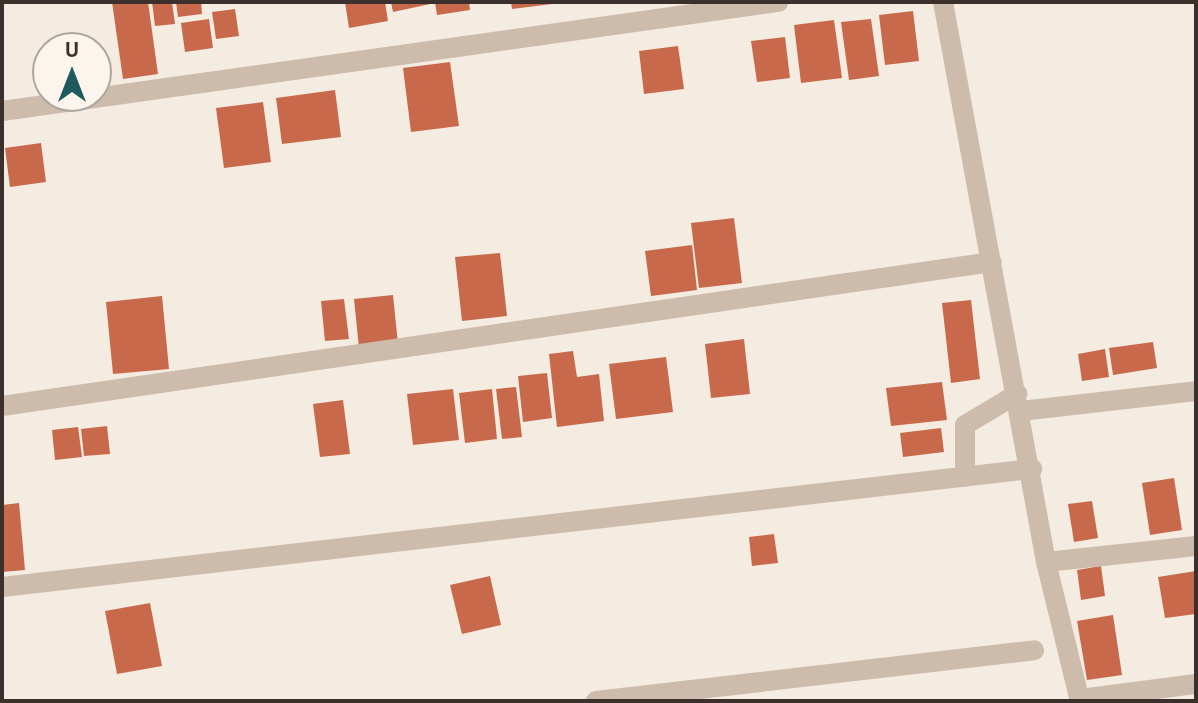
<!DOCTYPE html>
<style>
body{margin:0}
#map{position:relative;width:1198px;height:703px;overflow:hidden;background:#f4ebe1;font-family:"Alegreya Sans",sans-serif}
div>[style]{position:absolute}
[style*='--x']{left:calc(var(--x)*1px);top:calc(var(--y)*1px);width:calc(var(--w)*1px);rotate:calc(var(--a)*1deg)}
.building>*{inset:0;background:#c8694b}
.minor>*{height:20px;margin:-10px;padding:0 10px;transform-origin:10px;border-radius:10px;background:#cdbbac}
span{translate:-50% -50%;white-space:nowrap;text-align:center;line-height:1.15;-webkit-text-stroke:8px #fbf5ee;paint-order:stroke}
.frame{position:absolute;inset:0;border:4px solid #3b302b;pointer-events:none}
.north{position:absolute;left:32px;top:32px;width:80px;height:80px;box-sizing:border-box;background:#fbf5ee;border:2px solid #aea6a0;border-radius:50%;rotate:0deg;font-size:22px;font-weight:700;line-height:32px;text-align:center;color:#3b302b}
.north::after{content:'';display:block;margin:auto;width:28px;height:36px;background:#1f5a5e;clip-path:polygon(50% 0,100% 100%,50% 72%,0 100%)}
</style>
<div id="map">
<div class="building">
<i style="clip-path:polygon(112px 2px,148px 2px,158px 74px,123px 79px)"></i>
<i style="clip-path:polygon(152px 2px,172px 2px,175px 24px,155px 26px)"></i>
<i style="clip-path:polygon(176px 2px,201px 2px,202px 14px,178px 17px)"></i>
<i style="clip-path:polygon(345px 2px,385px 2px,388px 21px,349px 28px)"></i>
<i style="clip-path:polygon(391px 2px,435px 2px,435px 3px,393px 12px)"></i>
<i style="clip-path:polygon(435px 2px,469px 2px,470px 10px,437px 15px)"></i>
<i style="clip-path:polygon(511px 2px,551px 2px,552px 4px,512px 9px)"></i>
<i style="clip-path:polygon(235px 9px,239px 36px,216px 39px,212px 12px)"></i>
<i style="clip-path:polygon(913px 11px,919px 61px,885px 65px,879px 15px)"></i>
<i style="clip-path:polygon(209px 19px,213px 48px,185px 52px,181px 23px)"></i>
<i style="clip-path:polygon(871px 19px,879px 76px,849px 80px,841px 22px)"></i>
<i style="clip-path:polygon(834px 20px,842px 78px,801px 83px,794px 25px)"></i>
<i style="clip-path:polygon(785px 37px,790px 78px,757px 82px,751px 41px)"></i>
<i style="clip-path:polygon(678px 46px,684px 89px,644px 94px,639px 51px)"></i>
<i style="clip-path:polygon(450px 62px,459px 126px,411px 132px,403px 68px)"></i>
<i style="clip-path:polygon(335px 90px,341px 137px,282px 144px,276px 98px)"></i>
<i style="clip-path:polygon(263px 102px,271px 162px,224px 168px,216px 108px)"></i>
<i style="clip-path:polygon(41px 143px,46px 182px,10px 187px,5px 148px)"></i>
<i style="clip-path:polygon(734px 218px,742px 283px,699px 288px,691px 223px)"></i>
<i style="clip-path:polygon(692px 245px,697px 290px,651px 296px,645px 251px)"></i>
<i style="clip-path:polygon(500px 253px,507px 316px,462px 321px,455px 257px)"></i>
<i style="clip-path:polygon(393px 295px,398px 344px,359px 348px,354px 299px)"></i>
<i style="clip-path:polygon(162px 296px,169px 369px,113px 374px,106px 302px)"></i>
<i style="clip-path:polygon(344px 299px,349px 339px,325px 341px,321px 301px)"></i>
<i style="clip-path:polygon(971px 300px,980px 379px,951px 383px,942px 303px)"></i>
<i style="clip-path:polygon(744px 339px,750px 394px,711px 398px,705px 344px)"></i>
<i style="clip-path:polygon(1153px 342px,1157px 368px,1113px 375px,1109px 348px)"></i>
<i style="clip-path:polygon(1105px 349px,1109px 377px,1082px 381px,1078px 354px)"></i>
<i style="clip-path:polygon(573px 351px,577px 377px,599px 374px,604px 421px,557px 427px,549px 354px)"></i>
<i style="clip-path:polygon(666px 357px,673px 412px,616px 419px,609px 364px)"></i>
<i style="clip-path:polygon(547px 373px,552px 418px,523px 422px,518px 376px)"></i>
<i style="clip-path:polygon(942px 382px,947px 420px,891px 426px,886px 388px)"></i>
<i style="clip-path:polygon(516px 387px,522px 437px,502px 439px,496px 389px)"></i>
<i style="clip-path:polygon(453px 389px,459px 440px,413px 445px,407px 394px)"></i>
<i style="clip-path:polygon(492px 389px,497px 439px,465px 443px,459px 393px)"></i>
<i style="clip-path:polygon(343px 400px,350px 454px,320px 457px,313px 404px)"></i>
<i style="clip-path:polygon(107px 426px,110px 454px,84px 456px,81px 429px)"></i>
<i style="clip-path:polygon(78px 427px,82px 457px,55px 460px,52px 430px)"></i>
<i style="clip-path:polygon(941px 428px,944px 452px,903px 457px,900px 433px)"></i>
<i style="clip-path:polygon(1174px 478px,1182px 530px,1150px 535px,1142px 483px)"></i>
<i style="clip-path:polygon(1092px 501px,1098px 538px,1074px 542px,1068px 504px)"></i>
<i style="clip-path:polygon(19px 503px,25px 570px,2px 572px,2px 505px)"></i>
<i style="clip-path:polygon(774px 534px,778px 563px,752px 566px,749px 537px)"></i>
<i style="clip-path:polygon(1101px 566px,1105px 596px,1081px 600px,1077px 570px)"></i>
<i style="clip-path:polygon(1196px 571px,1196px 614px,1165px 618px,1158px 577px)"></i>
<i style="clip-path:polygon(490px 576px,501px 625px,462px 634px,450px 585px)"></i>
<i style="clip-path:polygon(150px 603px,162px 666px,117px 674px,105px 611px)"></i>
<i style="clip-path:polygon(1113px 615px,1122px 675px,1087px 680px,1077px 621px)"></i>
</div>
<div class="minor">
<i style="--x:943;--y:2;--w:569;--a:79.58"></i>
<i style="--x:1046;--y:562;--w:143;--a:76.3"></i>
<i style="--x:2;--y:111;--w:784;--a:-8"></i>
<i style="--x:2;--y:406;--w:1000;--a:-8.28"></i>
<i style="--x:1021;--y:411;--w:176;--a:-6.5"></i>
<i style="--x:965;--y:477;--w:52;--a:-90"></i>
<i style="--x:965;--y:425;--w:61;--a:-30.8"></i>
<i style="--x:1046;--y:562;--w:151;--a:-6.1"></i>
<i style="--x:2;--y:587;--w:1037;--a:-6.54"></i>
<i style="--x:1080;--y:699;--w:117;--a:-7.4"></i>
<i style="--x:596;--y:701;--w:441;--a:-6.6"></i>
</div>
<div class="frame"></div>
<div class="north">U</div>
</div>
